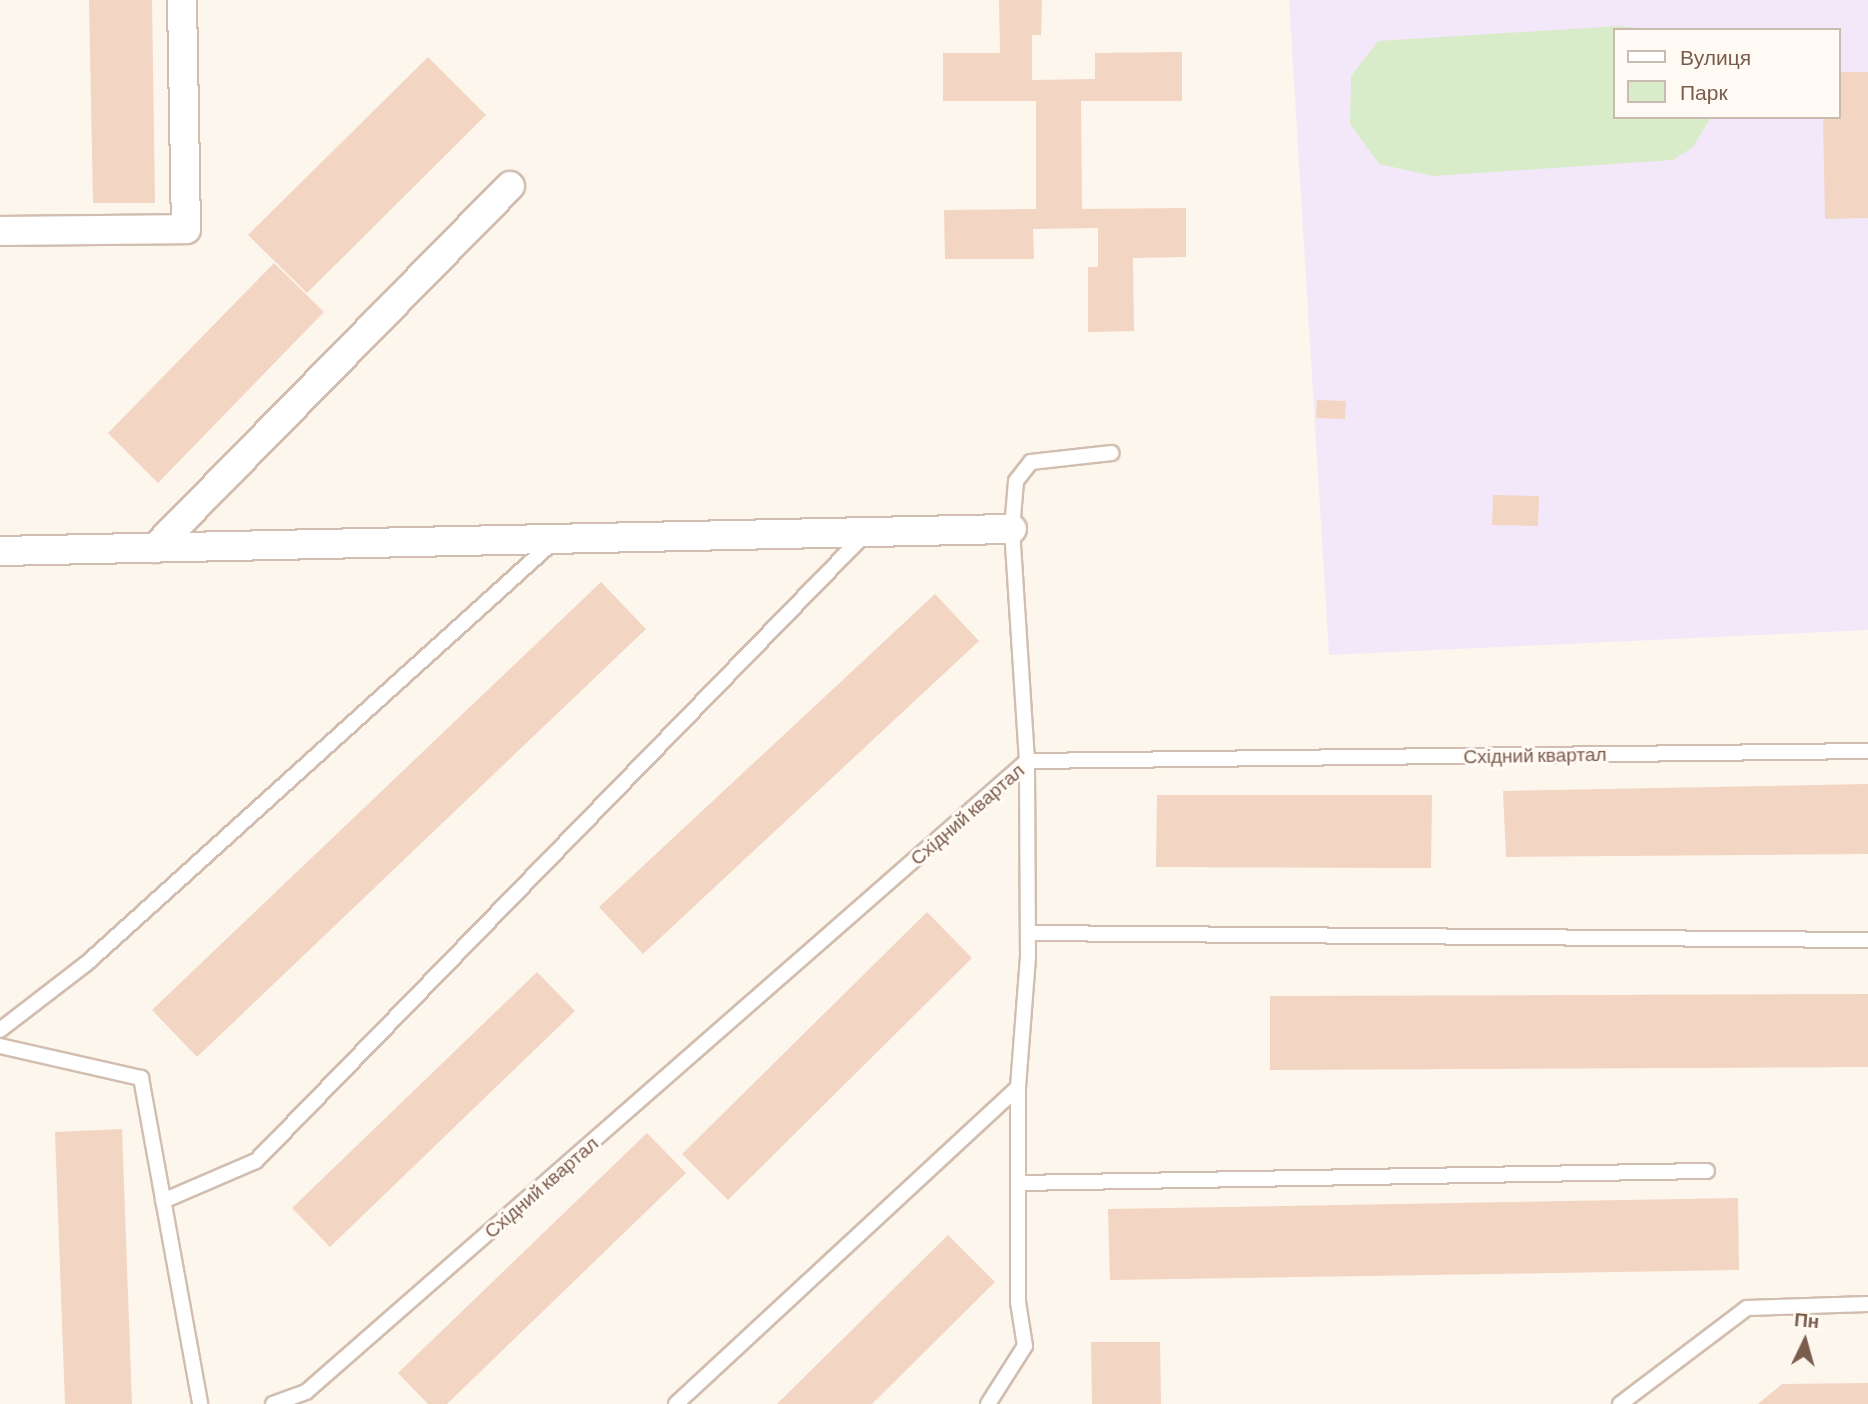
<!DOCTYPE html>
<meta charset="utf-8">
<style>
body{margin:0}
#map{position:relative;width:1868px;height:1404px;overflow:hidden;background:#fdf6ec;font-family:Barlow,sans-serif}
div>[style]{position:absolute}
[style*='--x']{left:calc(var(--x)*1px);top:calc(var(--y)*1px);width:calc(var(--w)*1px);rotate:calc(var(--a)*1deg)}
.education>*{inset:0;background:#f3e8fa}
.green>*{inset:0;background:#d8ecc9}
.building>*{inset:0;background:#f3d5c3}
.roads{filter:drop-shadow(2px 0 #d1beb0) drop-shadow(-2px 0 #d1beb0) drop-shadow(0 2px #d1beb0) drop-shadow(0 -2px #d1beb0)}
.lane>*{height:14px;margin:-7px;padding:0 7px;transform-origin:7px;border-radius:7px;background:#fff}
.street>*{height:28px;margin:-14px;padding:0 14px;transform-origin:14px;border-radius:14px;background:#fff}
span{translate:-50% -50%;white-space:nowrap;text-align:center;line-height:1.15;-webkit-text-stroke:6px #fffaf3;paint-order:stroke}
.street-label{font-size:19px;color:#7a5c4d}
.legend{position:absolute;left:1613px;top:28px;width:228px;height:91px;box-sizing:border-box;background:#fffaf3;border:2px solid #cabbb1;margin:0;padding:9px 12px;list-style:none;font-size:21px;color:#7a5c4d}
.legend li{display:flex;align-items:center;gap:14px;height:35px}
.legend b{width:35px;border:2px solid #cabbb1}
.north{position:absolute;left:1770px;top:1306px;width:70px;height:70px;-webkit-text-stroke:5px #fffaf3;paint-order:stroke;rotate:5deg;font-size:19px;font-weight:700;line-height:28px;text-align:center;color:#7a5c4d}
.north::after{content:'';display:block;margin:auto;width:24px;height:32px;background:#7a5c4d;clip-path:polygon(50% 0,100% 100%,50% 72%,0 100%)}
</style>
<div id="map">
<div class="education">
<i style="clip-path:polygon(evenodd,1289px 0,1868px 0,1868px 630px,1329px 655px,1289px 0,1614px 30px,1838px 30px,1838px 117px,1614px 117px,1614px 30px)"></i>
</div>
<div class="green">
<i style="clip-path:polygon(1618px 26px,1662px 30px,1614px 30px,1614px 117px,1711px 117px,1693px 147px,1673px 160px,1433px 176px,1379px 164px,1350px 124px,1351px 76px,1378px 41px)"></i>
</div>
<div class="building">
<i style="clip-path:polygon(89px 0,152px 0,155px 203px,93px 203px)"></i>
<i style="clip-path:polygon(999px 0,1042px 0,1041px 35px,1032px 35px,1032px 80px,1095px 79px,1095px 53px,1182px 52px,1182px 101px,1081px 101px,1082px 209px,1186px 208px,1186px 257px,1133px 258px,1134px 331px,1088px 332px,1088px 267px,1098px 267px,1098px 228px,1033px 229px,1034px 259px,945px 259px,944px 210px,1036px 209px,1036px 101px,943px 101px,943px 53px,1000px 53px)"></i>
<i style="clip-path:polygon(428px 57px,486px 115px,307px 293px,248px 235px)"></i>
<i style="clip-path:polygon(1838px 72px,1868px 72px,1868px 218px,1825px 219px,1823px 117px,1838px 117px)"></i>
<i style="clip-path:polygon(274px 263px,324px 312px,158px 483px,108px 433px)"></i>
<i style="clip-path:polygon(1317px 400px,1346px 401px,1345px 419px,1316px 418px)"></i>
<i style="clip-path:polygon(1493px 495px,1539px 496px,1538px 526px,1492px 525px)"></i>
<i style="clip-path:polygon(601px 582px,646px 629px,197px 1057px,152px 1010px)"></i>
<i style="clip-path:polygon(935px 594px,979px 641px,643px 954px,599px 907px)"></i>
<i style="clip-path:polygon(1868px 784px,1868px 854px,1506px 857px,1503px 791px)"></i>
<i style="clip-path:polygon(1157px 795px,1432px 795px,1431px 868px,1156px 867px)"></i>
<i style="clip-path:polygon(927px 912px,972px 958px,728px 1200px,682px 1154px)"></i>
<i style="clip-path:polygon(537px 972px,575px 1011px,330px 1247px,292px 1208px)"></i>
<i style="clip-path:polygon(1868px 994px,1868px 1067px,1270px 1070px,1270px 996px)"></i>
<i style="clip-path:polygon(122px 1129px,132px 1404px,65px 1404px,55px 1132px)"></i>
<i style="clip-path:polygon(647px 1133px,686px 1173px,447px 1404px,428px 1404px,398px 1373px)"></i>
<i style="clip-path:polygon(1738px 1198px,1739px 1270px,1110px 1280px,1108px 1209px)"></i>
<i style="clip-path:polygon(948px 1235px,995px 1282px,872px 1404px,777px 1404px)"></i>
<i style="clip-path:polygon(1091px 1342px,1160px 1342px,1161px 1404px,1092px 1404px)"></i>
<i style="clip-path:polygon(1868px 1383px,1868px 1404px,1758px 1404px,1782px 1384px)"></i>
</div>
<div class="roads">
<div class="lane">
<i style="--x:1028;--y:933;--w:840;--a:0.48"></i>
<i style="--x:0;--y:1030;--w:110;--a:-37.6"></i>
<i style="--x:87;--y:963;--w:629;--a:-42.1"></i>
<i style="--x:0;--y:1046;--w:145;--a:12.8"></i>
<i style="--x:141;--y:1078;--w:331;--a:79.7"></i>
<i style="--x:1018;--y:1183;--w:689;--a:-1"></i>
<i style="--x:163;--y:1201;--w:101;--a:-23.3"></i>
<i style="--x:256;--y:1161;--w:874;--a:-45.83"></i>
<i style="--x:273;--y:1404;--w:35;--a:-20"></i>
<i style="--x:306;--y:1392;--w:958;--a:-41.19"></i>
<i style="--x:1027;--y:761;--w:841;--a:-0.68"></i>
<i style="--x:676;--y:1404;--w:466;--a:-42.8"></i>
<i style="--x:988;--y:1404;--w:69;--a:-57.5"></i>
<i style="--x:1025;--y:1346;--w:45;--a:-99"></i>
<i style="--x:1018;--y:1302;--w:215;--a:-90"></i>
<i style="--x:1018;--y:1087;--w:129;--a:-85.6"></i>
<i style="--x:1028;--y:958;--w:197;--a:-90.3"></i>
<i style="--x:1027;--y:761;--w:232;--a:-93.7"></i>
<i style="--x:1012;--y:529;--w:48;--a:-85.2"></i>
<i style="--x:1016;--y:481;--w:24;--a:-52"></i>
<i style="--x:1031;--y:462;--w:81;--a:-6.4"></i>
<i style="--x:1620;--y:1404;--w:159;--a:-37.1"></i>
<i style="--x:1747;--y:1308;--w:121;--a:-1.9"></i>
</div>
<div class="street">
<i style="--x:0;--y:231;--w:186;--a:-0.6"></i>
<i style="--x:186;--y:229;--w:229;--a:-91"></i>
<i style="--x:155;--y:548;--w:507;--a:-45.56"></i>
<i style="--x:0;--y:551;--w:1012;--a:-1.25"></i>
</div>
</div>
<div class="street-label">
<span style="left:1535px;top:755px;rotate:-1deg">Східний квартал</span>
<span style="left:967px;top:814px;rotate:-41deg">Східний квартал</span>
<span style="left:541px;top:1187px;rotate:-41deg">Східний квартал</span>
</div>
<ul class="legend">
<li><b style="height:9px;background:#fff"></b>Вулиця</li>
<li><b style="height:19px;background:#d8ecc9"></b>Парк</li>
</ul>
<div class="north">Пн</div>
</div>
